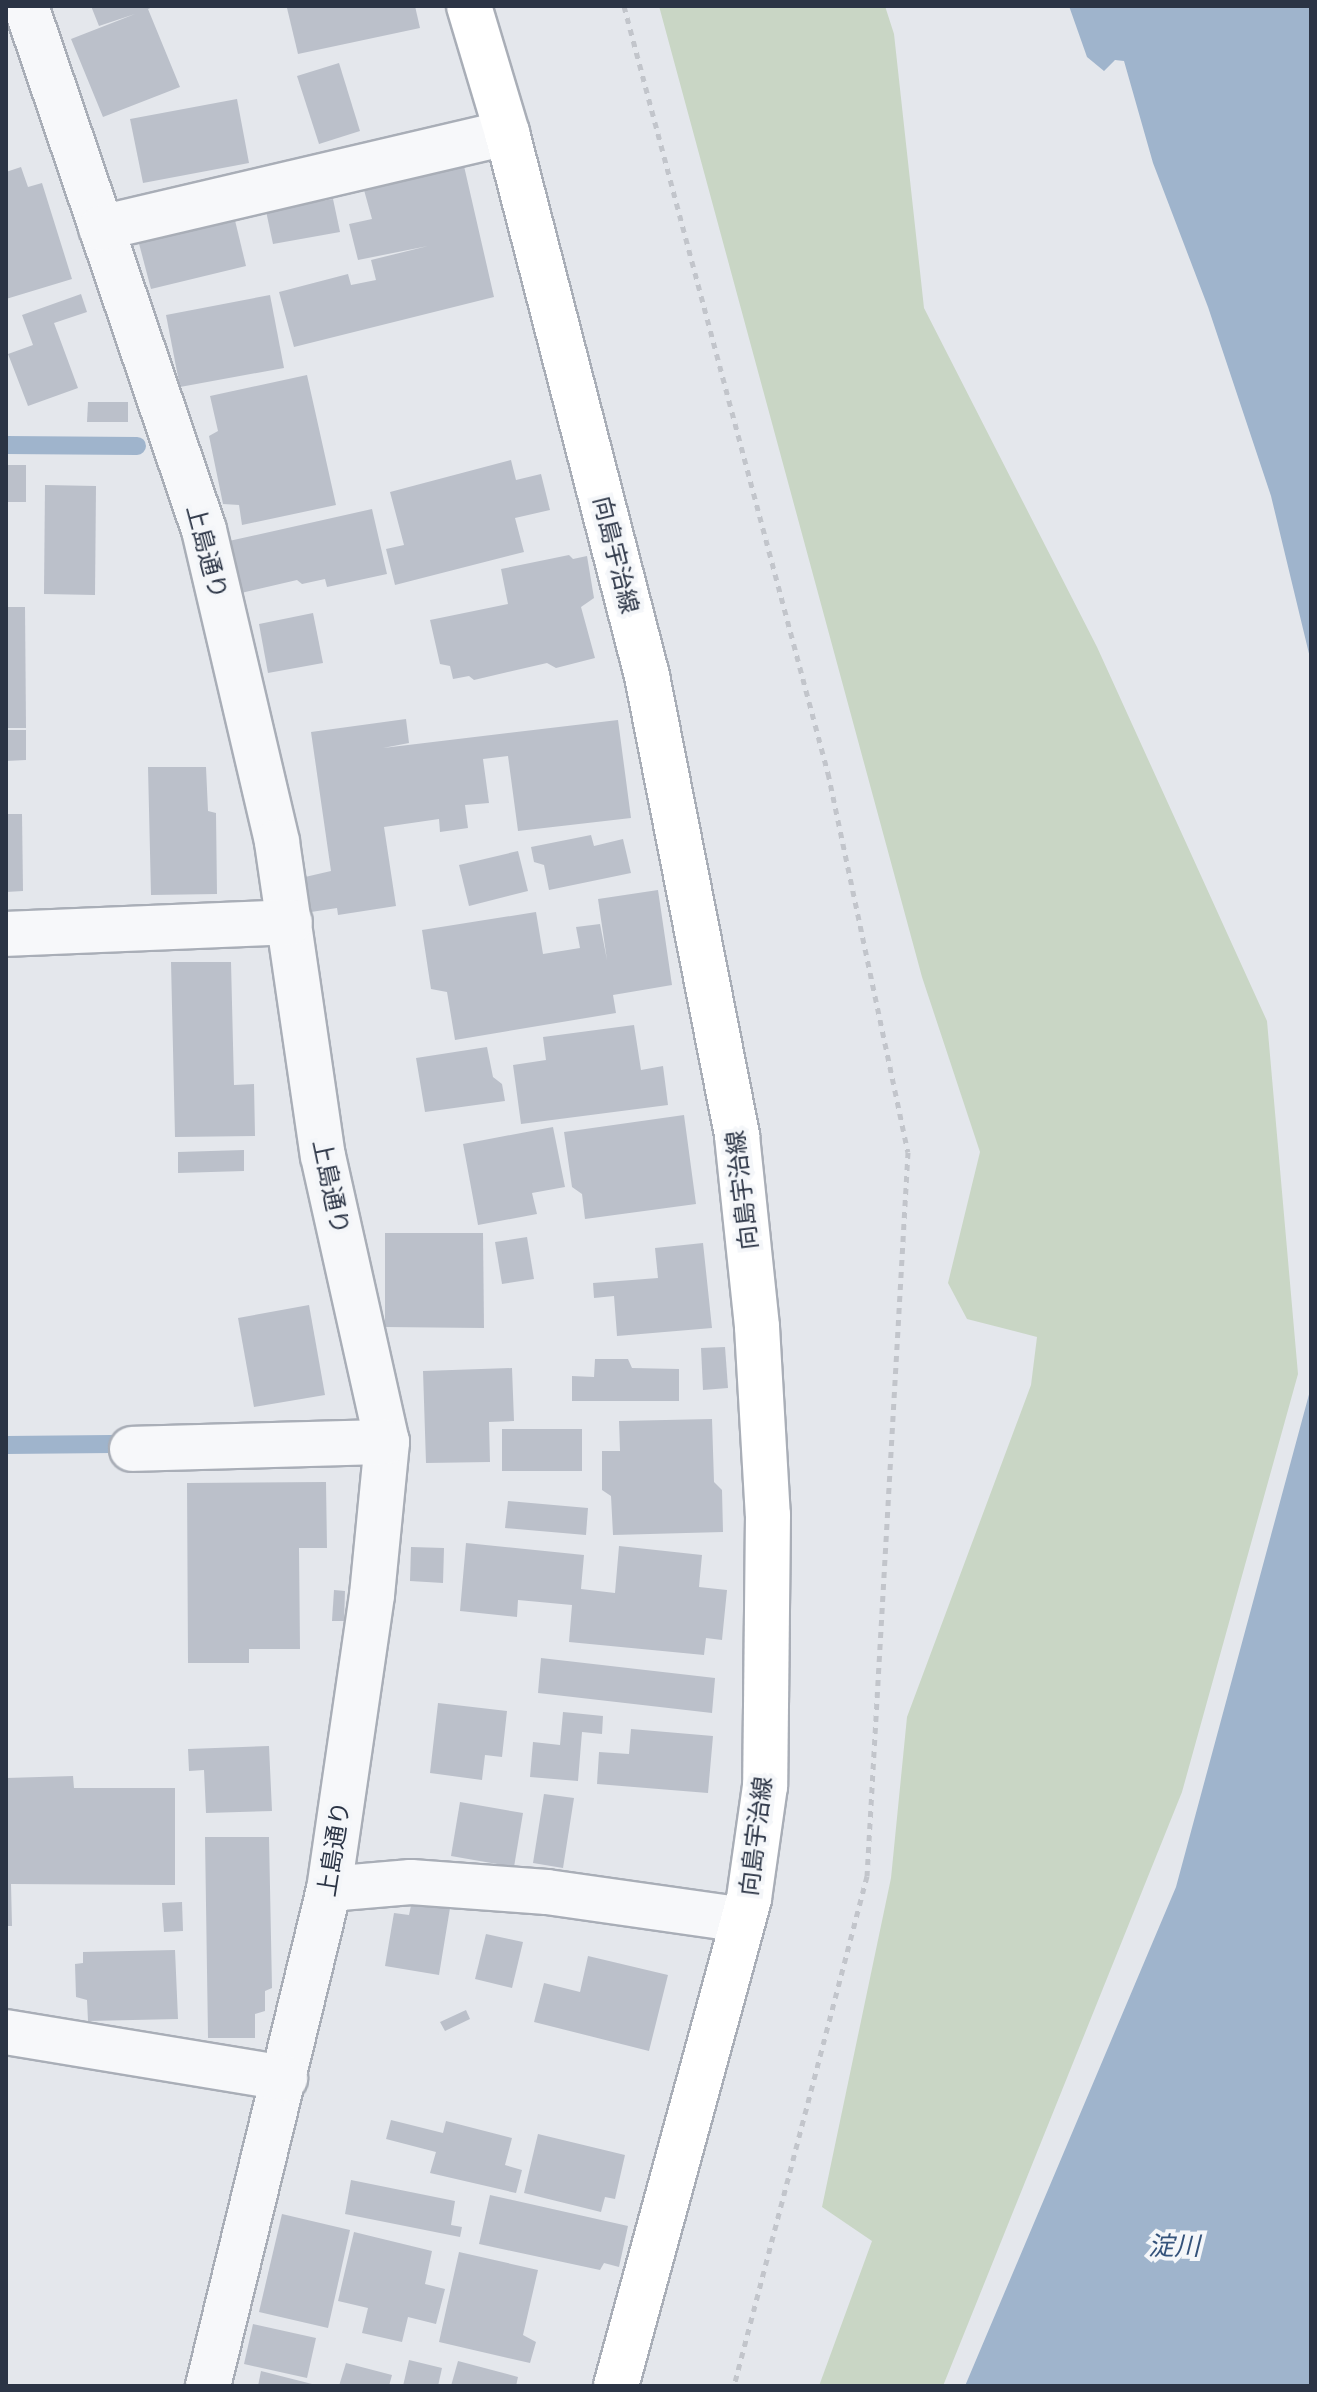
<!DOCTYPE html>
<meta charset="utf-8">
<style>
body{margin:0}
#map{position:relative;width:1317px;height:2392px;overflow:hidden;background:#e4e7ec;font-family:Mulish,"Noto Sans JP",sans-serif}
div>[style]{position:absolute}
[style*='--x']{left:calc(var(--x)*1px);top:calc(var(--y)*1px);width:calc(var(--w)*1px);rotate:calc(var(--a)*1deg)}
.green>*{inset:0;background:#c9d6c5}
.water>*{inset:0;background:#9fb4cc}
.stream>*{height:18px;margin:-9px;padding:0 9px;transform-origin:9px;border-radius:9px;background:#9fb4cc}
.building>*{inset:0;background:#bbc0ca}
.path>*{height:5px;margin-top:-2.5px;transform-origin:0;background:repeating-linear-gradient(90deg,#c2c5cb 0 6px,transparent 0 12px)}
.roads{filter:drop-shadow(2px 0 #a9aeb7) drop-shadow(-2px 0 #a9aeb7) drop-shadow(0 2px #a9aeb7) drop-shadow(0 -2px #a9aeb7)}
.minor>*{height:44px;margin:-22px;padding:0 22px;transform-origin:22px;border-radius:22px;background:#f7f8fa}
.major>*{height:44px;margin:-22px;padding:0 22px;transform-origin:22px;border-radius:22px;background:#fff}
span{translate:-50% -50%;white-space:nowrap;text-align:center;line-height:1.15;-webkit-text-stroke:8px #f4f6f9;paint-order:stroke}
.street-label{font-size:24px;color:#2b3445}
.water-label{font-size:26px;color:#34527a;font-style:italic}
.frame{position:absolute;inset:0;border:8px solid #2b3445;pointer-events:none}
</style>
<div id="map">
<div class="green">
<i style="clip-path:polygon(659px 6px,885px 6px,894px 34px,924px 308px,1097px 647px,1267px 1021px,1298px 1374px,1182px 1792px,943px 2386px,819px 2386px,872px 2241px,822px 2207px,891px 1878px,907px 1717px,1031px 1385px,1037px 1337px,967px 1319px,948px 1283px,980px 1152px,922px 977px)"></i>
</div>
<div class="water">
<i style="clip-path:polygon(1069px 6px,1311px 6px,1311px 662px,1271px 496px,1208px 307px,1153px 163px,1124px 61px,1115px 60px,1104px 71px,1087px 57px)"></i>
<i style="clip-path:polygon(1311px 1387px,1311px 2386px,965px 2386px,1176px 1887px)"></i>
</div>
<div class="stream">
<i style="--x:6;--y:445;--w:131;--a:0.4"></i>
<i style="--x:6;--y:1445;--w:106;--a:-0.5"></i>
</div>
<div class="building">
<i style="clip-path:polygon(91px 6px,155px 6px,148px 9px,180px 87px,103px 117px,71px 39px,135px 14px,99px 26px)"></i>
<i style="clip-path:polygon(295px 6px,415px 6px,420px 28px,298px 54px,287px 8px)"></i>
<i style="clip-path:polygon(339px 63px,360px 131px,319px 144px,297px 76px)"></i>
<i style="clip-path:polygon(237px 99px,249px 163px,143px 183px,130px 119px)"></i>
<i style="clip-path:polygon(464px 166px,494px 297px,294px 347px,279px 292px,348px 274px,351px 285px,376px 280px,371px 260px,428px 246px,358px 260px,349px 224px,372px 219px,364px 190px)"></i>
<i style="clip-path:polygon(21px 167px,28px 187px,42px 183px,72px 279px,6px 299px,6px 172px)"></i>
<i style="clip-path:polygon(333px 199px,340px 232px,273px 244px,266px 211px)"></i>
<i style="clip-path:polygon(233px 212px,246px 266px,151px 289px,137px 236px)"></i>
<i style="clip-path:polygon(81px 294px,87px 312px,54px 323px,78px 388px,28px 406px,8px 354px,33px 345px,22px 315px)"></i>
<i style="clip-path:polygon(270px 295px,284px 368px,180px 387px,166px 315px)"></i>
<i style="clip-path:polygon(307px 375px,336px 505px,242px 525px,239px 505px,223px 504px,209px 436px,218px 431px,210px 396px)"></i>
<i style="clip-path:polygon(88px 402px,128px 402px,128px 422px,87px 422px)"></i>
<i style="clip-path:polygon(511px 460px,516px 480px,541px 474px,550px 510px,515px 518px,524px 552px,395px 585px,386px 549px,404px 545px,390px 492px)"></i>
<i style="clip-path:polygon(6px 465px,26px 465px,26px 502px,6px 502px)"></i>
<i style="clip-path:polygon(45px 485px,96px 486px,95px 595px,44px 594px)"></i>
<i style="clip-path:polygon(372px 509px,387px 574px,327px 587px,325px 579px,302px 584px,297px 580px,241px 593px,229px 541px)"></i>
<i style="clip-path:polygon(569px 555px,573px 559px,587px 556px,594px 598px,581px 607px,595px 658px,556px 668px,547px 663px,474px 680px,469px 676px,453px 679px,450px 666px,440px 664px,430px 620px,508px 604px,501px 569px)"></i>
<i style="clip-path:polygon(6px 607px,25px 607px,26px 728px,6px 728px)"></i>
<i style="clip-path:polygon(313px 613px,323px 663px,268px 673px,259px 624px)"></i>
<i style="clip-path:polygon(406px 719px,409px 743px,383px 748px,618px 720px,631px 818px,518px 831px,508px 756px,483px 759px,489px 803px,465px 805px,468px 828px,440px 832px,439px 819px,384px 827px,396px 906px,338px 915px,337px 908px,311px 912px,305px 877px,331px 871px,311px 732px)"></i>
<i style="clip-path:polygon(6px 730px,26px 730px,26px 760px,6px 761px)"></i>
<i style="clip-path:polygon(148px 767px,206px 767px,208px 811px,216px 813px,217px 894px,151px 895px)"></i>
<i style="clip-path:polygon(6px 814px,22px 814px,23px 891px,6px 892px)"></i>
<i style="clip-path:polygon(591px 835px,594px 846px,623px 839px,631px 873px,549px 890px,544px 865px,534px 862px,531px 847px)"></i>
<i style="clip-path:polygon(518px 851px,528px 891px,469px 906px,459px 865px)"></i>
<i style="clip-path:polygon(658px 890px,672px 985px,613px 995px,616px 1013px,455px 1040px,447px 992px,431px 989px,422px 930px,536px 912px,543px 954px,580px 948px,576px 927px,600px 924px,607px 960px,598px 899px)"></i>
<i style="clip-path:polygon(171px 962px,231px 962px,234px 1085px,254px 1084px,255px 1136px,175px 1137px)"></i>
<i style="clip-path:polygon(634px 1025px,641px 1070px,663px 1066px,668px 1105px,521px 1124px,513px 1065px,546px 1060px,543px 1037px)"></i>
<i style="clip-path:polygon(487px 1047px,493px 1077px,502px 1084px,505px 1101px,425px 1112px,416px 1058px)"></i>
<i style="clip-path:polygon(684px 1115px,696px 1204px,585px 1219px,582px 1194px,572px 1187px,564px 1132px)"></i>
<i style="clip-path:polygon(553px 1127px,565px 1187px,532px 1193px,537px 1214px,478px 1225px,463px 1144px)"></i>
<i style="clip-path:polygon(244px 1150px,244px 1171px,178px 1173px,178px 1152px)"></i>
<i style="clip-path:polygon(385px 1233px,483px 1233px,484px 1328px,385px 1327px)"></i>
<i style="clip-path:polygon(527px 1237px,534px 1279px,502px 1284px,495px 1242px)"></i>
<i style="clip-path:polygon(703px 1243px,712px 1328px,617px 1336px,614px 1296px,594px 1298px,593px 1283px,658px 1278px,655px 1248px)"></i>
<i style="clip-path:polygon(309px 1305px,325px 1395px,254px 1407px,238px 1318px)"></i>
<i style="clip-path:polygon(725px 1347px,728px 1388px,703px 1390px,701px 1348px)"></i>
<i style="clip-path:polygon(595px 1359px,628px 1359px,632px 1368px,679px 1369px,679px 1401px,572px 1401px,572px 1376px,594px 1377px)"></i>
<i style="clip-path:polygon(512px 1368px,514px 1421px,489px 1422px,490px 1462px,426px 1463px,423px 1371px)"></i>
<i style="clip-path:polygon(712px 1419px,714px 1482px,722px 1490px,723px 1532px,613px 1535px,611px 1496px,602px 1490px,602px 1451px,620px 1451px,619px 1421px)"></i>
<i style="clip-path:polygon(502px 1429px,582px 1429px,582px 1471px,502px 1471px)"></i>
<i style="clip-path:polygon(326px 1482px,327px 1548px,299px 1548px,300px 1649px,249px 1649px,249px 1663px,188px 1663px,187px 1483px)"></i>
<i style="clip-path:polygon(508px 1501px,588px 1508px,586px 1535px,505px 1528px)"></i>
<i style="clip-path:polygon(466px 1543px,584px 1555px,581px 1589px,615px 1593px,619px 1546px,702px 1555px,699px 1587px,727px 1590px,722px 1640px,706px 1638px,704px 1655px,569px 1642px,572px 1605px,518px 1600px,517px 1617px,460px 1611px)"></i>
<i style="clip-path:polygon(411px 1547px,444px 1548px,443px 1583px,410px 1581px)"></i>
<i style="clip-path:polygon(334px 1590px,345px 1591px,344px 1621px,332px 1621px)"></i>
<i style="clip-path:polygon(541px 1658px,715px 1678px,712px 1713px,538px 1693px)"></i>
<i style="clip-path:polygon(438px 1703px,507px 1711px,502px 1757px,485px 1755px,482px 1780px,430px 1773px)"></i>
<i style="clip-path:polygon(563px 1712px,603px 1716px,602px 1734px,582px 1732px,578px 1781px,530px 1777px,533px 1742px,560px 1745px)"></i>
<i style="clip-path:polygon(631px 1729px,713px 1736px,708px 1793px,597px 1784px,599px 1752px,629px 1754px)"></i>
<i style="clip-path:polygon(269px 1746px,272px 1811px,206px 1813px,204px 1770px,189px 1771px,188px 1749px)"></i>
<i style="clip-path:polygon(73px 1776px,74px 1788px,175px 1788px,175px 1885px,11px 1884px,12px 1926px,6px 1926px,6px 1778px)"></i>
<i style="clip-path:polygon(544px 1794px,574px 1798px,563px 1868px,533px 1863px)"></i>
<i style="clip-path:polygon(460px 1802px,523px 1813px,514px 1867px,451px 1856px)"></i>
<i style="clip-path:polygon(205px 1837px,269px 1837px,272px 1988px,265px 1991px,265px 2011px,255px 2014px,255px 2038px,208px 2038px)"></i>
<i style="clip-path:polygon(413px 1896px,451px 1902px,439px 1975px,385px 1966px,394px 1913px,409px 1915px)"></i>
<i style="clip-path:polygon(182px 1902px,183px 1931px,164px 1932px,162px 1903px)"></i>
<i style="clip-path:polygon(486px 1934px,523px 1942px,512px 1988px,475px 1979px)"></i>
<i style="clip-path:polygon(175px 1950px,178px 2019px,88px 2021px,87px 2000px,76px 1997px,75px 1964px,83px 1963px,83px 1952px)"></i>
<i style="clip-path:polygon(588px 1956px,668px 1975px,649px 2051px,534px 2022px,544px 1983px,580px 1992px)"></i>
<i style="clip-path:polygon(466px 2010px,470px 2019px,445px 2031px,440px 2022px)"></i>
<i style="clip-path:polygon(391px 2120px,443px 2133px,446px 2121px,512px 2138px,505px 2165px,522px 2170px,516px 2193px,430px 2173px,436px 2152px,386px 2139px)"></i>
<i style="clip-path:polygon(538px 2134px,625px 2155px,615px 2199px,605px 2197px,601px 2212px,524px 2193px)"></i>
<i style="clip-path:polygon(351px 2180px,455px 2201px,451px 2225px,462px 2227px,460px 2237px,345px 2214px)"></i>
<i style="clip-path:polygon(490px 2195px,628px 2226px,619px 2267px,604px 2263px,600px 2270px,479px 2244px)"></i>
<i style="clip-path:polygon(282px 2214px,350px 2230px,328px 2328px,259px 2312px)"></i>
<i style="clip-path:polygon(354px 2232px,432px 2251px,425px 2284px,445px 2289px,436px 2324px,408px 2317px,402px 2342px,362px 2333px,368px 2308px,338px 2301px)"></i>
<i style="clip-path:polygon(459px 2252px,538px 2270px,523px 2335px,536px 2342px,530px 2363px,439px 2342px)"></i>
<i style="clip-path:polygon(253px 2324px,316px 2338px,307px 2378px,244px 2364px)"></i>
<i style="clip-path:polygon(409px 2360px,442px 2368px,438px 2386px,403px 2386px)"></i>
<i style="clip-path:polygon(458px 2361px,518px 2377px,516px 2386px,451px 2386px)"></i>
<i style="clip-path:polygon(346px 2363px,392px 2375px,389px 2386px,339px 2386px)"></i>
<i style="clip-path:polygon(261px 2371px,316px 2385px,316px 2386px,258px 2386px)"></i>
</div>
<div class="path">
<i style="--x:624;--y:6;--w:794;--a:75.11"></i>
<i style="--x:828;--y:773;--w:387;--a:78.1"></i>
<i style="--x:908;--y:1152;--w:725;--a:93.24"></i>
<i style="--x:867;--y:1876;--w:527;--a:104.62"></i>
</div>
<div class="roads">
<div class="minor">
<i style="--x:26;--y:6;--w:553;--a:71.24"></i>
<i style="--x:204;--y:530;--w:320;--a:76.8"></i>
<i style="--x:277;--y:842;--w:317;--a:81.7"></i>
<i style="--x:323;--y:1156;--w:293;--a:77.4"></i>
<i style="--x:387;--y:1442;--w:154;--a:95.6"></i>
<i style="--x:372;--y:1595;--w:297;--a:98.3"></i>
<i style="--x:329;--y:1889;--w:512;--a:103.68"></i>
<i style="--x:101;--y:228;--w:417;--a:-13.2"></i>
<i style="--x:6;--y:934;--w:284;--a:-2.4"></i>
<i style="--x:132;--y:1449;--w:255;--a:-1.6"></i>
<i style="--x:329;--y:1889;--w:82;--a:-4.9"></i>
<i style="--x:411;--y:1882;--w:136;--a:4.2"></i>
<i style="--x:547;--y:1892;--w:198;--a:8.1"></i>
<i style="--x:6;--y:2032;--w:283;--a:9.4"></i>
</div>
<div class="major">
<i style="--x:469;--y:6;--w:133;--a:73.3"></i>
<i style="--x:507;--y:133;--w:561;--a:75.54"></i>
<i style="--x:647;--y:676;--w:469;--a:78.9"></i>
<i style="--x:737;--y:1136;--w:192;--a:84"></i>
<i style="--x:757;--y:1327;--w:188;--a:86.7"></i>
<i style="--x:768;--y:1515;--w:271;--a:90.6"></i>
<i style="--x:765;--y:1786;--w:114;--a:98.1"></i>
<i style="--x:749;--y:1899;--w:505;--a:105.28"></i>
</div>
</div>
<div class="street-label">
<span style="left:207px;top:552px;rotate:75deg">上島通り</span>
<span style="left:616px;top:555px;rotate:76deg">向島宇治線</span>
<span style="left:331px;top:1187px;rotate:78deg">上島通り</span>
<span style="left:742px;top:1190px;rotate:-97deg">向島宇治線</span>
<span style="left:756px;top:1836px;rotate:-83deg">向島宇治線</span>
<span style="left:334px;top:1849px;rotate:-81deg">上島通り</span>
</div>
<div class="water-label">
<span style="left:1174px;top:2246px">淀川</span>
</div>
<div class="frame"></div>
</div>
